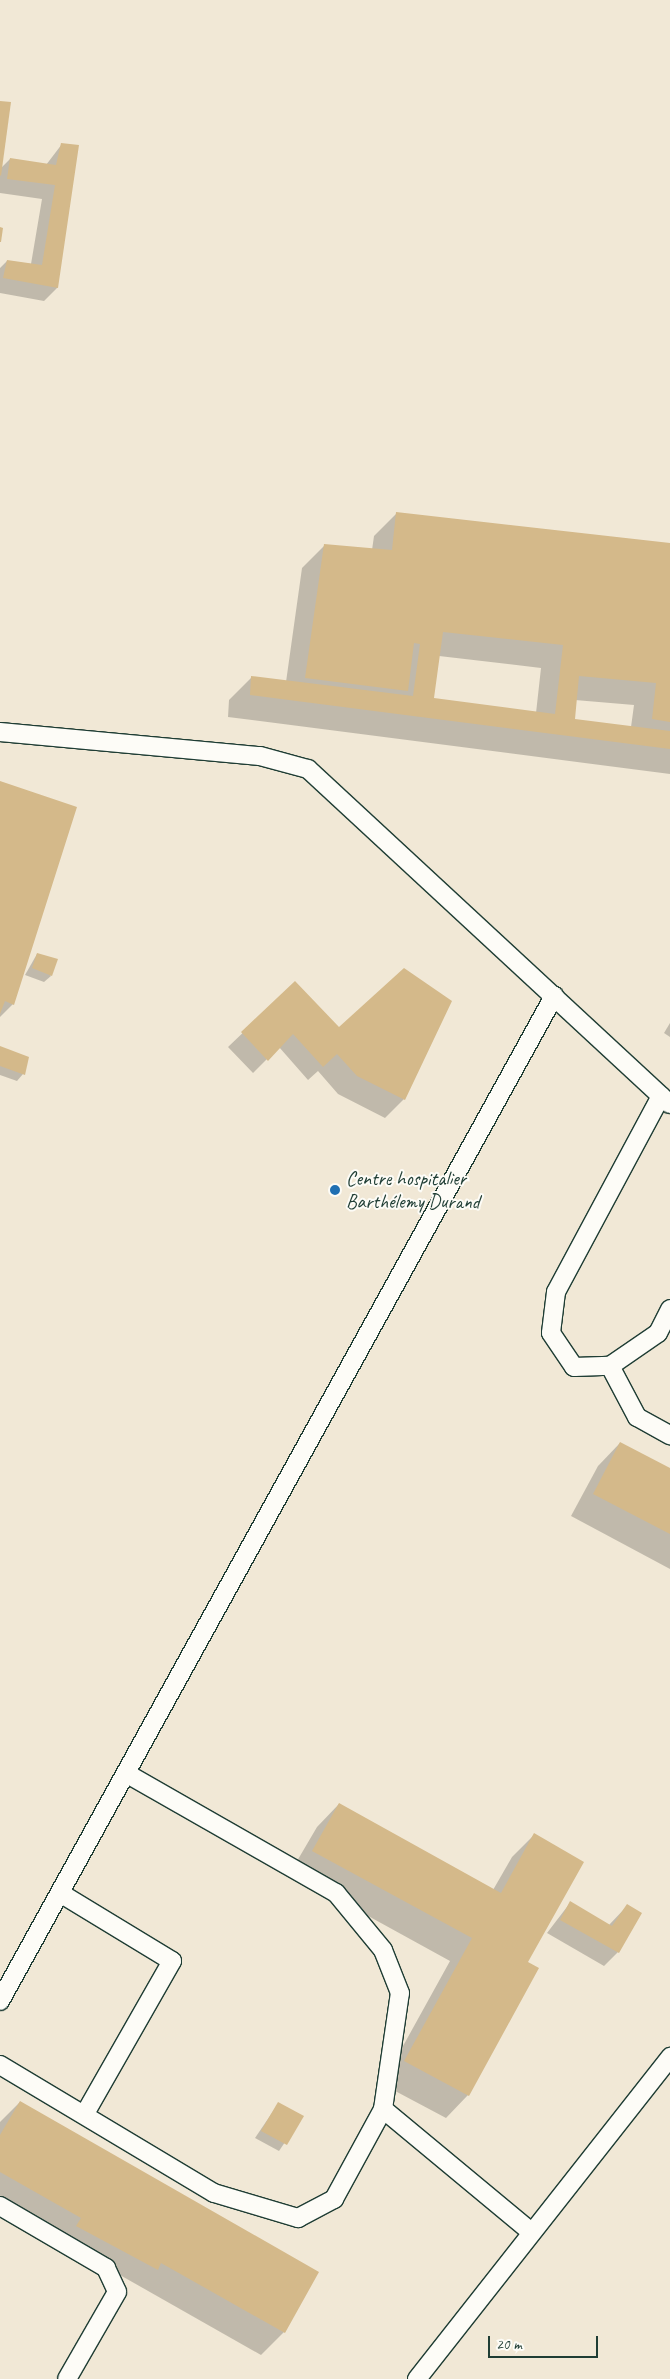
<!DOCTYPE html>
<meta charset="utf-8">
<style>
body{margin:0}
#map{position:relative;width:670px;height:2379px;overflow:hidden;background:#fdfcf7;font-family:Caveat,sans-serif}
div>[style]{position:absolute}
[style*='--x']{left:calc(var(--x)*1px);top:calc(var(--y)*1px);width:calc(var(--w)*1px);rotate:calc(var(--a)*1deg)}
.built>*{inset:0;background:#f1e8d6}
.shadow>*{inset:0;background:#0003}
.building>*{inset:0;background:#d4b98a}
.roads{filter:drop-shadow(1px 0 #1f3d34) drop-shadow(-1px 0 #1f3d34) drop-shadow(0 1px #1f3d34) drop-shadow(0 -1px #1f3d34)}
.service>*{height:18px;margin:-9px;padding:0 9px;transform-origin:9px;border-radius:9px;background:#fdfcf7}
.dots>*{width:14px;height:14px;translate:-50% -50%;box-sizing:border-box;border:2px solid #fdfcf7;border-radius:50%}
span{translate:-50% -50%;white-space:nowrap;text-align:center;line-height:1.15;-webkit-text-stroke:4px #fdfcf7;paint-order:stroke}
.poi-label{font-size:20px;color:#1f3d34}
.left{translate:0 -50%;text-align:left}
.scale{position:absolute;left:488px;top:2336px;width:110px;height:22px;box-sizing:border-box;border:2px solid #1f3d34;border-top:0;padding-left:6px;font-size:15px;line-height:18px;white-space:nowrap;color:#1f3d34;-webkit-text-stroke:4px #fdfcf7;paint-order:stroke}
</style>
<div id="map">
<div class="built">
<i style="clip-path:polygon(0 0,670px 0,670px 2379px,0 2379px)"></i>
</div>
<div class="shadow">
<i style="clip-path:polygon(0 102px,1px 168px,10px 159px,46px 165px,62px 144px,57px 288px,44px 301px,0 293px,0 268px,7px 261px,31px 264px,42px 199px,0 193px)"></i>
<i style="clip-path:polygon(evenodd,397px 513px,670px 544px,670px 774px,228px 717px,229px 700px,252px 677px,286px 682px,302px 568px,324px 546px,372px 550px,374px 536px,397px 513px,439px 656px,541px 668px,536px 713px,433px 699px,439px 656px,397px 513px,575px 700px,634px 705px,631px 727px,573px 720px,575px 700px)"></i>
<i style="clip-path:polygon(0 782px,13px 1004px,0 1017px)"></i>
<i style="clip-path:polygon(37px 954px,51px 976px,44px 982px,25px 975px)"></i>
<i style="clip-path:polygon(295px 983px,404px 1099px,385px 1118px,338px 1094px,318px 1071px,308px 1080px,279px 1047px,253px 1073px,228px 1047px)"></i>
<i style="clip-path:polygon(670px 1023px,670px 1037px,664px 1033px)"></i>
<i style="clip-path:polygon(0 1048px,23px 1074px,17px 1081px,0 1075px)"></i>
<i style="clip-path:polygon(620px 1443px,670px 1470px,670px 1569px,571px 1516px,598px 1466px)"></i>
<i style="clip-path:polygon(339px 1804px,493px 1890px,512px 1857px,535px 1834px,526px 1963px,468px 2095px,446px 2118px,382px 2084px,450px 1961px,290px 1873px,317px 1827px)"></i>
<i style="clip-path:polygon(570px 1903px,609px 1925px,627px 1906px,618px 1952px,604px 1966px,547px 1933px)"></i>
<i style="clip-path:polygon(20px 2102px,317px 2273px,284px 2332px,261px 2355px,0 2207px,0 2122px)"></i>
<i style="clip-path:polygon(278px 2104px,302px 2117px,279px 2151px,255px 2138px)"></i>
</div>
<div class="building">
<i style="clip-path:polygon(0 101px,11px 102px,1px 176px,0 175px)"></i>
<i style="clip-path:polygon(61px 143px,79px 145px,58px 288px,3px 278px,7px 260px,42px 265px,55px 185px,7px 179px,10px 158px,56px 165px)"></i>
<i style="clip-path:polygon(0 227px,3px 228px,1px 242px,0 242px)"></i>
<i style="clip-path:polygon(evenodd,396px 512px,670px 543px,670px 722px,652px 719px,656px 683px,579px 676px,575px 719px,670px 731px,670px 749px,250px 695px,251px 676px,413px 696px,420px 644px,414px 643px,408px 691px,305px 678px,324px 544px,392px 550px,396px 512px,443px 632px,563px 645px,555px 714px,434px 698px,443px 632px)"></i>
<i style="clip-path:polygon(0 781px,77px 807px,14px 1005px,5px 1001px,0 1014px)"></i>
<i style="clip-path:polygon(37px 953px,58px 959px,52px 976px,32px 968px)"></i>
<i style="clip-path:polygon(404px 968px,452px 1001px,405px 1100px,357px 1076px,337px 1054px,323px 1067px,293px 1034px,268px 1061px,241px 1032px,295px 981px,339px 1027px)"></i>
<i style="clip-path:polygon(0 1046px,29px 1057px,25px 1075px,0 1066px)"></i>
<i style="clip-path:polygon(620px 1442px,670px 1468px,670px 1534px,593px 1494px)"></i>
<i style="clip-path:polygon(339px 1803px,501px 1893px,534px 1833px,584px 1862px,528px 1962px,539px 1968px,469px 2096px,404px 2061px,472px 1938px,312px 1851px)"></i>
<i style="clip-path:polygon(570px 1901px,612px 1926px,627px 1904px,642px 1913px,619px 1953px,560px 1920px)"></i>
<i style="clip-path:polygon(20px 2101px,319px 2272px,285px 2333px,161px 2263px,158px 2270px,76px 2226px,81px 2218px,0 2172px,0 2135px)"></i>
<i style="clip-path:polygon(278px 2102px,304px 2116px,287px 2145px,261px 2131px)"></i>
</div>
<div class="roads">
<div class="service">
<i style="--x:0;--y:732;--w:261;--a:5.3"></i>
<i style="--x:260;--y:756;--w:50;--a:15.2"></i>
<i style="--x:308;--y:769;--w:493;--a:42.8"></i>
<i style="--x:661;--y:1096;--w:222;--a:118.2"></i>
<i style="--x:556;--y:1292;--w:41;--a:97"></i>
<i style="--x:551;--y:1333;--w:41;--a:55.9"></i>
<i style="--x:574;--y:1367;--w:36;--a:-2"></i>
<i style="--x:610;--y:1366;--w:58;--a:-34.5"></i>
<i style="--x:658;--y:1333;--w:27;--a:-63"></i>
<i style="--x:610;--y:1366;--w:58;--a:62.1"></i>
<i style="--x:637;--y:1417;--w:38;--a:29"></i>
<i style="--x:60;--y:1893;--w:131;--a:31.3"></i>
<i style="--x:172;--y:1961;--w:177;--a:119.7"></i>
<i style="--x:0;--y:2001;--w:1148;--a:-61.13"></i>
<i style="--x:0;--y:2065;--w:249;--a:30.9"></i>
<i style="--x:214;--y:2193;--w:88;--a:16.6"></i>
<i style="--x:298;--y:2218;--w:41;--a:-27.8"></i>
<i style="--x:334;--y:2199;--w:102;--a:-61.4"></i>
<i style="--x:383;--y:2109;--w:117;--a:-81.7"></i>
<i style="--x:400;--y:1993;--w:46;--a:-111.6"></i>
<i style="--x:383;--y:1950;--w:74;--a:-129.5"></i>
<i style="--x:336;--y:1893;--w:241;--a:-150.3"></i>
<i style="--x:383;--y:2109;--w:191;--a:39.7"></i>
<i style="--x:0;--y:2206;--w:123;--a:30.3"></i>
<i style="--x:106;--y:2268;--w:26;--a:65"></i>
<i style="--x:117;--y:2292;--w:100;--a:119.9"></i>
<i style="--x:417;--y:2379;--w:410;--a:-51.8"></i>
</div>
</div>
<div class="dots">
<i style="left:335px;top:1190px;background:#1f6fb2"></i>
</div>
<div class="poi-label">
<span class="left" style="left:346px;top:1190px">Centre hospitalier<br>Barthélemy Durand</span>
</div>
<div class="scale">20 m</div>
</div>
